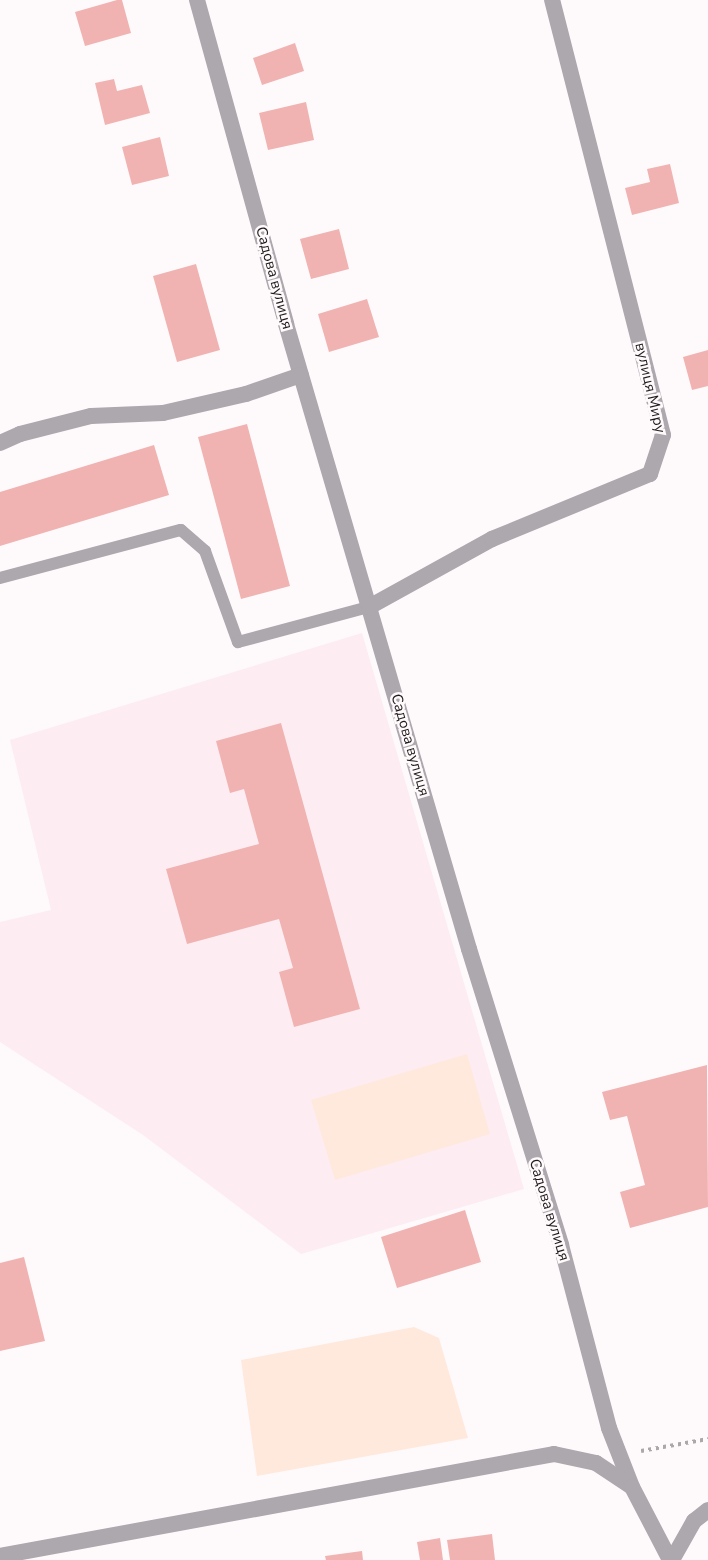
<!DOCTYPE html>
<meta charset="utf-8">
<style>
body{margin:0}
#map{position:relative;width:708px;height:1560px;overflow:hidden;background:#fefafc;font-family:"Nunito Sans",sans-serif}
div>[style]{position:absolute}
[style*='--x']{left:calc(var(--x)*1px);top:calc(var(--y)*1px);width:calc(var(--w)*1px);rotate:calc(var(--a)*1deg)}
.built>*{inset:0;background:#fdecf2}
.green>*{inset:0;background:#ffe9dd}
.building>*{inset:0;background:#f0b3b1}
.path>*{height:4px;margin-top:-2px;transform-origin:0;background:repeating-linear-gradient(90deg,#ada7a9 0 3px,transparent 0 7.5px)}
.service>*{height:12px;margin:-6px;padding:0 6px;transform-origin:6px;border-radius:6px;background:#ada7ae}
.minor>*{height:16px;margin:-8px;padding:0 8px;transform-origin:8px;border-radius:8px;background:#ada7ae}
.tertiary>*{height:16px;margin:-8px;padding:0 8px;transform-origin:8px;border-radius:8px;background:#ada7ae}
span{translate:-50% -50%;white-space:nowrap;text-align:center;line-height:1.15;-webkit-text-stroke:5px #fefafc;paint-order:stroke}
.street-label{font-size:15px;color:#211a1c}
</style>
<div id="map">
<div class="built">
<i style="clip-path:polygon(362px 633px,524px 1189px,301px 1254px,143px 1135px,0 1042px,0 922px,51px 910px,10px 740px)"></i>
</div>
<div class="green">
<i style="clip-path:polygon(467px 1054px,490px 1134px,335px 1180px,311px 1100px)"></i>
<i style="clip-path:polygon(414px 1327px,439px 1338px,468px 1438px,257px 1476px,241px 1360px)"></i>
</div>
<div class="building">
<i style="clip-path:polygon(117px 0,122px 0,131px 33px,85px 46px,75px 12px)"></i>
<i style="clip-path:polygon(295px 43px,304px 71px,262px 85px,253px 58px)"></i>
<i style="clip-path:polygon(114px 79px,117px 91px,142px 85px,150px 113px,105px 125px,95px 83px)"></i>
<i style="clip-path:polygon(306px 102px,314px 140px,268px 150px,259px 113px)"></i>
<i style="clip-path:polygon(160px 137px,169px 176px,132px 185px,122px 147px)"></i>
<i style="clip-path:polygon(670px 164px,679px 203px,632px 215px,625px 188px,650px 182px,647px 169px)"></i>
<i style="clip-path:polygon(339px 229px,349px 269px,311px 279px,300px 239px)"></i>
<i style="clip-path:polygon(196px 264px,220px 350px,177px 362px,153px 276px)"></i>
<i style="clip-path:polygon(367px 299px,379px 337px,329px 352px,318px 314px)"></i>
<i style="clip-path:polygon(708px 350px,708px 386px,692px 390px,683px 357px)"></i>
<i style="clip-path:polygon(247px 424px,290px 586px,241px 599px,198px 437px)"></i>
<i style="clip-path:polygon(154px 445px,169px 495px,0 546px,0 492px)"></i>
<i style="clip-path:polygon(281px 723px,360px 1009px,294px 1027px,279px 972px,293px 968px,279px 919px,187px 944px,166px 869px,259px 844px,244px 789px,230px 793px,216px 741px)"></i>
<i style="clip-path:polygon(707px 1065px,708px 1207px,630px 1228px,620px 1192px,645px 1185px,627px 1116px,610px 1120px,602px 1092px)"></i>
<i style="clip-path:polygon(465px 1210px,481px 1262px,397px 1288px,381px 1237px)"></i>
<i style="clip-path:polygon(24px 1257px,45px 1341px,0 1351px,0 1263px)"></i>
<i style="clip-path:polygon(492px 1534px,495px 1560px,450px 1560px,447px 1540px)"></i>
<i style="clip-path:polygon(440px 1538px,443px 1560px,420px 1560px,417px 1542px)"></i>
<i style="clip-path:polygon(362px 1551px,363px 1560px,326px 1560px,325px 1556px)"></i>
</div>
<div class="path">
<i style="--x:641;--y:1451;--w:68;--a:-10.2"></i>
</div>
<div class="service">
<i style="--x:0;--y:578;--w:187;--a:-14.9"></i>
<i style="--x:181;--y:530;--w:32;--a:41"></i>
<i style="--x:205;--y:551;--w:97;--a:70.1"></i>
<i style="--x:238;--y:642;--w:136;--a:-15"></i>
</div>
<div class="minor">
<i style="--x:197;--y:0;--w:336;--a:74.6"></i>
<i style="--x:286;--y:324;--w:651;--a:73.68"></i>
<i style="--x:469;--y:949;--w:310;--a:72.7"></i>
<i style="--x:561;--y:1245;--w:189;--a:75.3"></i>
<i style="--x:609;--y:1428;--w:63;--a:68.7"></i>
<i style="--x:0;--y:443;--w:22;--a:-24"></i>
<i style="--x:20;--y:434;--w:73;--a:-14.2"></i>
<i style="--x:91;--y:416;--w:72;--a:-2.4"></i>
<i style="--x:163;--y:413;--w:85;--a:-12.9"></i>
<i style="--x:246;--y:394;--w:58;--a:-19.1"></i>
<i style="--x:369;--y:607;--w:141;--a:-28.9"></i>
<i style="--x:492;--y:539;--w:171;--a:-22.4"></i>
<i style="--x:650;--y:474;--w:41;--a:-71.6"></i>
<i style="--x:663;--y:435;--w:449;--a:-104.3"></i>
<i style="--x:0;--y:1556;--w:563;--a:-10.43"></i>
<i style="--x:554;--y:1454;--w:43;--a:12.1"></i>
<i style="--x:596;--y:1463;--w:43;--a:33.7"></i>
<i style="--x:632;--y:1487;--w:82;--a:62.5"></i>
</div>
<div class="tertiary">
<i style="--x:672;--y:1560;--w:45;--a:-60.6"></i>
<i style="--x:694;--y:1521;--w:18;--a:-38"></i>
</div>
<div class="street-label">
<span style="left:274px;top:278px;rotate:75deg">Садова вулиця</span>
<span style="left:650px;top:388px;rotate:77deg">вулиця Миру</span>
<span style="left:410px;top:745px;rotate:74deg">Садова вулиця</span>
<span style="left:549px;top:1210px;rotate:73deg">Садова вулиця</span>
</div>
</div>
